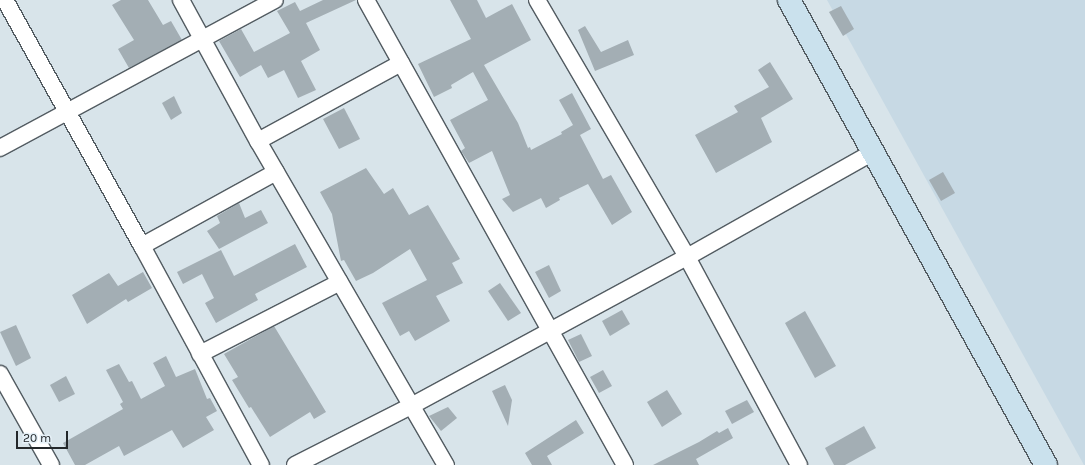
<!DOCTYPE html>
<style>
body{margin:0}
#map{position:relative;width:1085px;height:465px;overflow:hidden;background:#d8e4ea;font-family:Karla,sans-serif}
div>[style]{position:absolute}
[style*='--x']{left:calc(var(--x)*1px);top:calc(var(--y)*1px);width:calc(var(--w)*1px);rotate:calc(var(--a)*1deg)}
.built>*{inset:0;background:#c7d9e4}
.building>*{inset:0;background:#a3aeb4}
.roads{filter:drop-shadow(1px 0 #535c62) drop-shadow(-1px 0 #535c62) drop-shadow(0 1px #535c62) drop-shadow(0 -1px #535c62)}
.street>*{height:16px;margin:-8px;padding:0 8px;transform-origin:8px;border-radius:8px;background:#fff}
.secondary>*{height:22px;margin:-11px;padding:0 11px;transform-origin:11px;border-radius:11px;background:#cae1ed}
span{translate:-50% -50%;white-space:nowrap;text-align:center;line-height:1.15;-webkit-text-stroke:4px #e6f1f8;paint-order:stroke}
.scale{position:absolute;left:16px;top:431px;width:52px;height:18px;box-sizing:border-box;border:2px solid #23272a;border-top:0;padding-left:5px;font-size:12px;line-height:14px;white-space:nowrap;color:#23272a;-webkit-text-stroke:3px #e6f1f8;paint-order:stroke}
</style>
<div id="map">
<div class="built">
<i style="clip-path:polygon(827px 0,1085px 0,1085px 465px,1084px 465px)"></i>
</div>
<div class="building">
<i style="clip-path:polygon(121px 0,148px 0,163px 25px,171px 21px,182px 40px,129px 68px,118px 49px,134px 40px,112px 5px)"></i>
<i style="clip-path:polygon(323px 0,356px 0,306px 23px,320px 50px,301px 61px,316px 90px,298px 98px,284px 70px,268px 78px,261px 65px,240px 77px,219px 41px,241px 29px,254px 52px,290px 33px,277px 11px,295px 2px,300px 11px)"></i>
<i style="clip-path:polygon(450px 0,477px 0,486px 18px,512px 4px,531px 40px,484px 65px,518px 123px,528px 148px,530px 147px,531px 150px,562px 134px,561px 132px,573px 125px,559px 100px,572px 93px,591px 129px,580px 135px,603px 179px,611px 175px,632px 212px,612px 225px,588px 184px,559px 198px,560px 200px,546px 208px,541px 198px,513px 212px,502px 199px,510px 195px,492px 151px,469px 163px,461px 151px,465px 148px,450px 120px,488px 100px,473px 72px,451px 85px,452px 88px,434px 97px,418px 64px,471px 39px)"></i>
<i style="clip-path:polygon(841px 6px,854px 29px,843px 36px,829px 12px)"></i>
<i style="clip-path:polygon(585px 26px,601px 52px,628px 40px,634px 55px,595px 71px,578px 30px)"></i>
<i style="clip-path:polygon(770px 62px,793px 99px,761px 118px,772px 142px,716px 173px,695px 135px,738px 112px,734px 106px,769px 87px,758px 70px)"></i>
<i style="clip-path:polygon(174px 96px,182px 113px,171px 120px,162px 103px)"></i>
<i style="clip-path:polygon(344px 108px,360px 139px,339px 149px,323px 119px)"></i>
<i style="clip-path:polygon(366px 168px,384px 194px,393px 188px,409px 215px,428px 205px,460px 259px,452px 263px,463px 283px,436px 296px,450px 321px,415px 341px,409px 331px,400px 336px,382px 303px,427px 280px,410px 249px,373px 273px,356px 281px,344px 260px,341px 261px,332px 214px,320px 192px)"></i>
<i style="clip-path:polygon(943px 172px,955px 193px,941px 201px,929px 180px)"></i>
<i style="clip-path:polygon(239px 203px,245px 218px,261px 210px,268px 223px,219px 249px,207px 231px,220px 223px,217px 216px)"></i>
<i style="clip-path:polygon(295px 244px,307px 267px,255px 294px,258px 300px,216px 323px,205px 303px,214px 298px,202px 274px,183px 284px,177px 272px,221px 250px,234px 276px)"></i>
<i style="clip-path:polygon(549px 265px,561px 291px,549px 298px,535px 272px)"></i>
<i style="clip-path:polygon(143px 272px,152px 288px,128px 302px,126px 299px,87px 324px,72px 295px,109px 273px,118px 286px)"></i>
<i style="clip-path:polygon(500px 283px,521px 313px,508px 321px,488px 291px)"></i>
<i style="clip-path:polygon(622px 310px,630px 324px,610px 336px,602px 321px)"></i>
<i style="clip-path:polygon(805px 311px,836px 366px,815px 378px,785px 323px)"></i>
<i style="clip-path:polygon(16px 325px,31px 358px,16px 366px,0 332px)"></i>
<i style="clip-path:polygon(274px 326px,326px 412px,314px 419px,310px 412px,270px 437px,251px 407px,249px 408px,232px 380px,238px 377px,224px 354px)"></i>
<i style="clip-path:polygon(581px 334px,592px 356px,579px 362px,568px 340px)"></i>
<i style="clip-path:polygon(166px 356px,176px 377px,195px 369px,207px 399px,210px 398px,217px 411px,206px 417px,214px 430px,183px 448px,172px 430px,124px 456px,119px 446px,85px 465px,75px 465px,63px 443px,123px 409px,120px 404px,123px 402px,106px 370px,119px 364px,129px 382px,132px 381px,141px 399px,165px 386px,153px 363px)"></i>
<i style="clip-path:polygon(603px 370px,612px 386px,599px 393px,590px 377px)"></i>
<i style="clip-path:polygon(66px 376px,75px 394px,59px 402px,50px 385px)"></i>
<i style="clip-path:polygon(505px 385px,512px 400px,508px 426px,492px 391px)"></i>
<i style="clip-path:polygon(667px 390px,682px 414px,662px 427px,647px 402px)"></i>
<i style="clip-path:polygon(747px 400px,754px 412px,732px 424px,725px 411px)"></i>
<i style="clip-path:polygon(448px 407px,457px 418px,441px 431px,429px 416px)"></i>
<i style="clip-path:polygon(576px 420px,584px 433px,547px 456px,552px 465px,532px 465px,525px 453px)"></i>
<i style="clip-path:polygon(864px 426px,876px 448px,845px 465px,834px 465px,825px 448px)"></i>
<i style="clip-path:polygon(728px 428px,733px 438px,696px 459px,699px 465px,653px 465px,699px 442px,717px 431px,719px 433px)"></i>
</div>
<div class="roads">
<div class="street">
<i style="--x:5;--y:0;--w:282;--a:60.9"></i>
<i style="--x:142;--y:246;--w:249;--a:61.5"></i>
<i style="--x:181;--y:0;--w:161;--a:61.4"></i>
<i style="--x:258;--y:141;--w:375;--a:59.9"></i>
<i style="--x:366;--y:0;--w:532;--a:60.88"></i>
<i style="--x:537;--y:0;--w:298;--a:59.7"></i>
<i style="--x:687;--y:257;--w:236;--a:61.7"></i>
<i style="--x:258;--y:141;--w:163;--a:-28.6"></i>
<i style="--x:0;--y:148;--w:312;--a:-28.3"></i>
<i style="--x:142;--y:246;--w:153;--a:-28.9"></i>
<i style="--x:200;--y:354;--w:157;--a:-27.2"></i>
<i style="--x:0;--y:374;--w:104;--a:60.7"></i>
<i style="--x:295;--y:465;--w:132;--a:-27"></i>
<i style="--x:413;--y:405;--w:311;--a:-28.4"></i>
<i style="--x:687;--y:257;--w:214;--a:-29.4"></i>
</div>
<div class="secondary">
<i style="--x:789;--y:0;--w:531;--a:61.07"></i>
</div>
</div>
<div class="scale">20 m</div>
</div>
